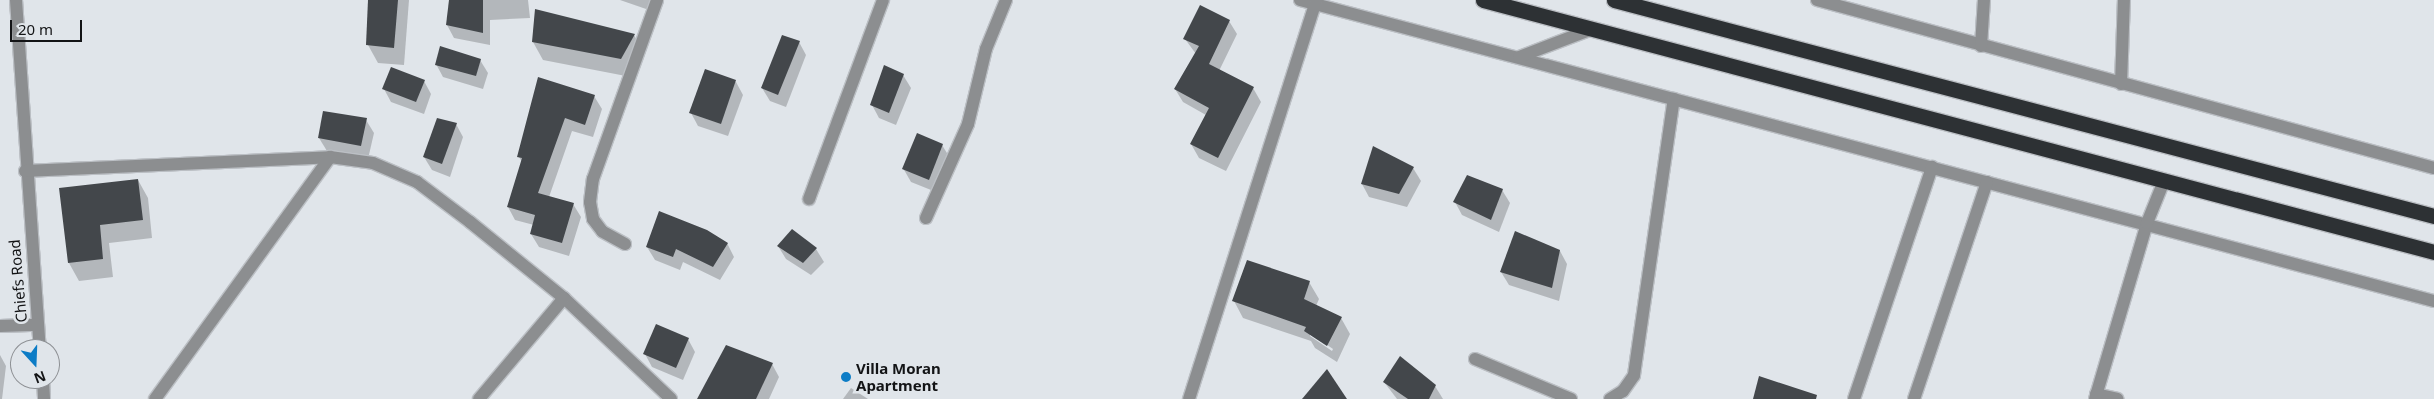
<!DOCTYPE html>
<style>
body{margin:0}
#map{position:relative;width:2434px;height:399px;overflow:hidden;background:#e0e5ea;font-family:"Noto Sans",sans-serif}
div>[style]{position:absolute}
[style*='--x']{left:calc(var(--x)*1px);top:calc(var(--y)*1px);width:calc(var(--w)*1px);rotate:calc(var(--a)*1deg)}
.shadow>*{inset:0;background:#0003}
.building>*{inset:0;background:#43474b}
.roads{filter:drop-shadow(1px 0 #bbbfc4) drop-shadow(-1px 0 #bbbfc4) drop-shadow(0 1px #bbbfc4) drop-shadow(0 -1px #bbbfc4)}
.minor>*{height:12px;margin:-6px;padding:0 6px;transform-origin:6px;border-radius:6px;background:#8c8e90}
.highway>*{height:15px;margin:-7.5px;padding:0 7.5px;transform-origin:7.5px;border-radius:7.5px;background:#2d3134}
.dots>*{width:14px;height:14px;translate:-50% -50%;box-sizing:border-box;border:2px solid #e0e5ea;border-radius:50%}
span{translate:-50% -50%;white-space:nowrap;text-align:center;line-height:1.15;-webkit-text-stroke:5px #e0e5ea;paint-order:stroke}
.street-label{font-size:15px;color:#131416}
.poi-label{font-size:15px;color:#131416;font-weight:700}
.left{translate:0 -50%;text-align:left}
.north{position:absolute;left:10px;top:339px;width:50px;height:50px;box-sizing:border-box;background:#e0e5ea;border:1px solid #8e9195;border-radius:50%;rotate:160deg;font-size:14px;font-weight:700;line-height:20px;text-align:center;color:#131416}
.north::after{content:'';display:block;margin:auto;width:18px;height:22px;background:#0c7cc6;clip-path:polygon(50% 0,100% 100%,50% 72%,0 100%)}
.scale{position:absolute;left:10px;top:20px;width:72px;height:22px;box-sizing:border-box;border:2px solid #131416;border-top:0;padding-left:6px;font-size:15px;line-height:18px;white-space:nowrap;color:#131416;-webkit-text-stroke:4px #e0e5ea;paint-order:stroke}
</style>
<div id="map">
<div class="shadow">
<i style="clip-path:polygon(369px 0,409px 0,404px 65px,378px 63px,368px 45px)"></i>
<i style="clip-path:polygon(450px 0,528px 0,530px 18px,490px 20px,490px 45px,454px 38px,447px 25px)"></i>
<i style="clip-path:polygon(620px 0,652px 0,649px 10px)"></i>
<i style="clip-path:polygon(1229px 21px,1237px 34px,1219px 71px,1253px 88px,1261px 102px,1226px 171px,1199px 158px,1191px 144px,1206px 115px,1183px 102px,1175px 89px,1196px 54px,1185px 39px)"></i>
<i style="clip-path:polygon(634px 35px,644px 53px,631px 77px,543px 60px,533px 42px)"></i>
<i style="clip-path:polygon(799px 42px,806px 55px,786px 107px,770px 101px,762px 88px)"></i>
<i style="clip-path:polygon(480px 60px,488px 73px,483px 89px,443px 77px,436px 64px)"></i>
<i style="clip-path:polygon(706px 71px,736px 82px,743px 95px,728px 136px,698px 126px,691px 113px)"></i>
<i style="clip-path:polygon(903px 75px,911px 88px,896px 125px,879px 118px,872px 105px)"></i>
<i style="clip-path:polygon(539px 79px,594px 96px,602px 109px,593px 137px,572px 131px,549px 197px,573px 204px,581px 217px,569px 256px,539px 247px,531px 234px,534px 225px,515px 220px,508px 207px,522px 162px,519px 157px)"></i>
<i style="clip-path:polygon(424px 81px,431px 94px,424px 114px,391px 102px,384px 89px)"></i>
<i style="clip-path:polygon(366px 120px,374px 133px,368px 159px,327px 151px,319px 138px)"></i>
<i style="clip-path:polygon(456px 124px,463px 137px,450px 177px,432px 170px,424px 157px)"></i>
<i style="clip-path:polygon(942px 145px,950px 158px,936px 192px,911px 182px,903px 168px)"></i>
<i style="clip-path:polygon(1374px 148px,1413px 168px,1421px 181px,1407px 207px,1369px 197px,1362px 184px)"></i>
<i style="clip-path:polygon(138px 180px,148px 198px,152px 238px,109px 243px,113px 277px,79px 281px,69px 263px,60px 189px)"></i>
<i style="clip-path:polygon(1502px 190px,1510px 203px,1499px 232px,1462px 215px,1455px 202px)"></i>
<i style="clip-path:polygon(727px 243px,734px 257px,720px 280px,683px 262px,680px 270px,655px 260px,647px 247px)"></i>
<i style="clip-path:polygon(778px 246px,816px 249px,824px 262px,811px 275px,786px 259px)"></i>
<i style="clip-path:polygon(1560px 251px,1567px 264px,1559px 301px,1509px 285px,1501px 272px)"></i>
<i style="clip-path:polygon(evenodd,1309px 282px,1319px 299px,1316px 306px,1341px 318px,1350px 334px,1337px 362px,1315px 348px,1311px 341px,1243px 318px,1234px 301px,1309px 282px,1310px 333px,1333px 349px,1332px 351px,1310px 336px,1310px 333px)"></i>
<i style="clip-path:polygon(688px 339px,695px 352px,683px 380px,652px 367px,645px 354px)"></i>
<i style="clip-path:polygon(0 355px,6px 366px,2px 399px,0 399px)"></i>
<i style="clip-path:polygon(772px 364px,779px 377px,769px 399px,699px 399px)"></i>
<i style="clip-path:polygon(1384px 382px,1435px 386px,1443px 399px,1397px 399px)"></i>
<i style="clip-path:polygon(851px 388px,868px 399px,843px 399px)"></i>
</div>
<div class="building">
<i style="clip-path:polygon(368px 0,398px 0,394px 48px,366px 45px)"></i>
<i style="clip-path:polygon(449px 0,483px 0,483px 33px,446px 25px)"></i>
<i style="clip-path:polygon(1200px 5px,1230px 20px,1209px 64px,1254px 87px,1218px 158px,1190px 144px,1209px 108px,1174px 89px,1199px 46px,1183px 39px)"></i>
<i style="clip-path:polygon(535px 9px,635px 34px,621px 59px,532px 42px)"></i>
<i style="clip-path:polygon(782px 35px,800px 41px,778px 95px,761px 88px)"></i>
<i style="clip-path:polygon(440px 46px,481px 59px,476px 76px,435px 65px)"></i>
<i style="clip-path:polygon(884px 65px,904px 74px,889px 113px,870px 105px)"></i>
<i style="clip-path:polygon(391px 67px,425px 80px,416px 102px,382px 89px)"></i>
<i style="clip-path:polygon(705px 69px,736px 80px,721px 124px,689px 113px)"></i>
<i style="clip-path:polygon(538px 77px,595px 95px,585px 125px,565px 118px,538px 193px,574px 203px,562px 243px,530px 234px,535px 215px,507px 207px,522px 158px,517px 157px)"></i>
<i style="clip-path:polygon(323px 111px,367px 118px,361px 146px,318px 138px)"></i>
<i style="clip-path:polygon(437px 118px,457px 123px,442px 164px,423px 157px)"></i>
<i style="clip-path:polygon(917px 133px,943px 144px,929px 180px,902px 169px)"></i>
<i style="clip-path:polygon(1373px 146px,1414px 167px,1399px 194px,1361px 184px)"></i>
<i style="clip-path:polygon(1467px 175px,1503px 189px,1491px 220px,1453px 202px)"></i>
<i style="clip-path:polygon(138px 179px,143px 220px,100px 225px,103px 259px,68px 263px,59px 188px)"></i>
<i style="clip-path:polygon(659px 211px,707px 230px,728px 243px,713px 267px,676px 249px,673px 257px,646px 247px)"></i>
<i style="clip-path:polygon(792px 229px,817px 248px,803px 263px,777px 246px)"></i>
<i style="clip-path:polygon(1515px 231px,1560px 250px,1552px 288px,1500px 272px)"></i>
<i style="clip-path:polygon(1247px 260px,1310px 281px,1304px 299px,1342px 317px,1327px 346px,1304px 331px,1306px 327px,1232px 301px)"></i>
<i style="clip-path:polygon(656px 324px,689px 338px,676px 368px,643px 354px)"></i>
<i style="clip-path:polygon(726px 345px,773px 363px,756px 399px,697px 399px)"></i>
<i style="clip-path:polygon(1400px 356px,1436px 385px,1429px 399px,1408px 399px,1383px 382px)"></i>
<i style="clip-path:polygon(1327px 369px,1347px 399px,1302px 399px)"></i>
<i style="clip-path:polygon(1759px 376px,1817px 395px,1816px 399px,1753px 399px)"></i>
</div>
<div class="roads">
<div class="minor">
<i style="--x:16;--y:0;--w:350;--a:86.1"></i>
<i style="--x:1300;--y:0;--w:1173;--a:14.87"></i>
<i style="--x:1817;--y:0;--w:639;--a:15.23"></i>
<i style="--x:1981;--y:46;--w:46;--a:-86.3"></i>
<i style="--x:1519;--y:57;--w:78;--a:-21"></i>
<i style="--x:2121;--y:84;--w:84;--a:-88"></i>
<i style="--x:25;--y:171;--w:305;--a:-2.6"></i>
<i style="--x:330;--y:157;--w:43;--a:7.9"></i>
<i style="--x:373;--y:163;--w:48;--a:23.4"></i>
<i style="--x:417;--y:182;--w:66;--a:37"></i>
<i style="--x:470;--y:222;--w:121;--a:39"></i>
<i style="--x:564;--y:298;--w:147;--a:43.3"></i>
<i style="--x:809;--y:199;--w:212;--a:-69.6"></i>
<i style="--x:926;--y:218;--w:103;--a:-65.9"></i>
<i style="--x:968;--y:124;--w:77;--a:-76.5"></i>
<i style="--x:986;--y:49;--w:53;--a:-67.8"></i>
<i style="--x:625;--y:244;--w:26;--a:-151"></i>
<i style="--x:602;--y:231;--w:15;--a:-127"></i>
<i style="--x:593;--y:219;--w:17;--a:-100"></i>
<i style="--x:590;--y:202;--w:23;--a:-83"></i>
<i style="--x:593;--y:179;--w:190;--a:-70.3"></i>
<i style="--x:0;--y:326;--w:38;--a:-2"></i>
<i style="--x:1475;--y:359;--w:104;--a:22.6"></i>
<i style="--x:43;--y:379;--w:20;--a:87"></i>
<i style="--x:2096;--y:394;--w:22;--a:13"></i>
<i style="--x:155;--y:399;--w:299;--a:-54.1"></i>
<i style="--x:479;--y:399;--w:132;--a:-49.9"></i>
<i style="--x:1189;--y:399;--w:415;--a:-72.3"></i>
<i style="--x:1610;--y:399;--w:15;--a:-32"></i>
<i style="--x:1623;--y:391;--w:19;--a:-55"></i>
<i style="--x:1634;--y:375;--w:279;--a:-81.8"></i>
<i style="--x:1854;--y:399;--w:245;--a:-71.4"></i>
<i style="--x:1914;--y:399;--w:229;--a:-71.4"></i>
<i style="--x:2095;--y:399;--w:184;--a:-73.5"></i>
<i style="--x:2147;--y:223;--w:45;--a:-68"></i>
</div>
<div class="highway">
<i style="--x:1483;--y:0;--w:984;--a:14.84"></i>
<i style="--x:1614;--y:0;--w:848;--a:14.76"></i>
</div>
</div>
<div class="dots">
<i style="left:846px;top:377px;background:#0c7cc6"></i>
</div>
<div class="street-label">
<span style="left:18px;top:281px;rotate:-95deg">Chiefs Road</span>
</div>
<div class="poi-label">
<span class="left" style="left:856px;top:377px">Villa Moran<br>Apartment</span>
</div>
<div class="north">N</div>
<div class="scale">20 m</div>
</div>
